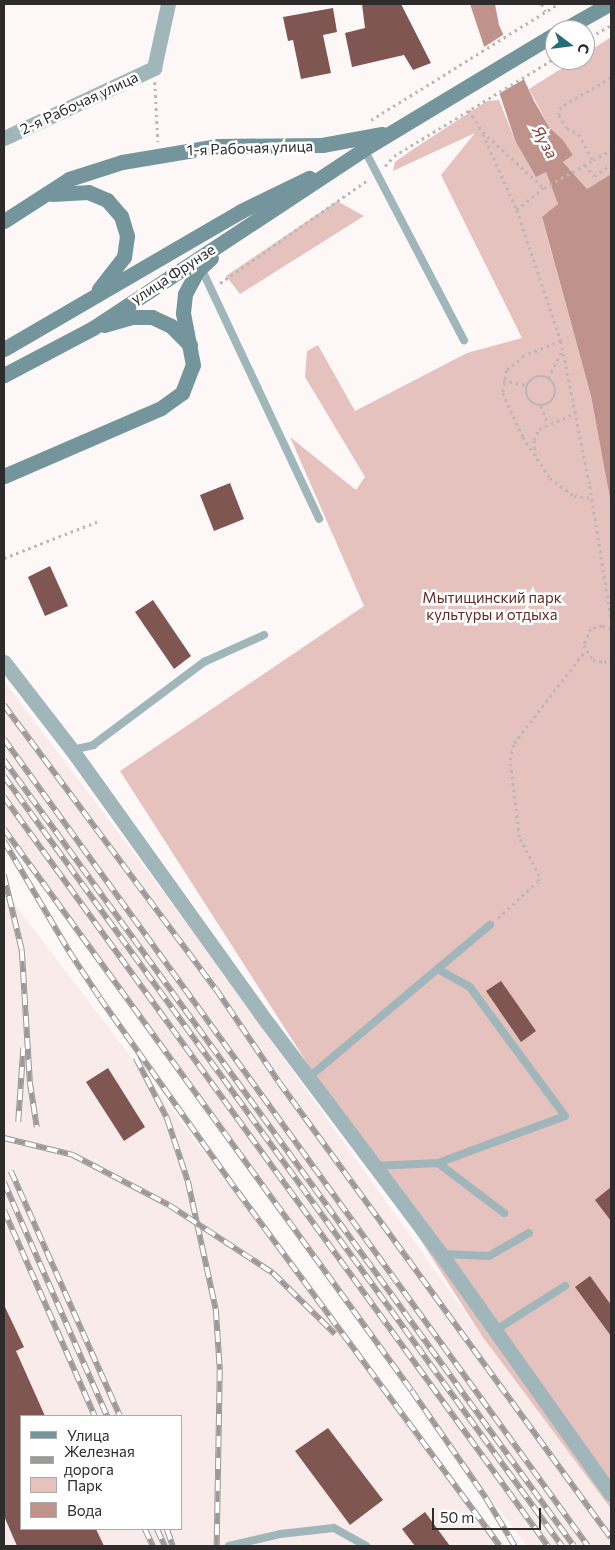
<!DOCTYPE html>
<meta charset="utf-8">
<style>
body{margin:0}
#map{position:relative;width:615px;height:1550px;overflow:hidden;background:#fdf8f7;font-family:Commissioner,sans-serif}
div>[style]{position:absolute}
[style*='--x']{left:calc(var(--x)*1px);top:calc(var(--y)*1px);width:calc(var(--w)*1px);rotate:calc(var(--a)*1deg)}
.built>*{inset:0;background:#f9ebe9}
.green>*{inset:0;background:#e5c2bd}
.water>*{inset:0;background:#bf928c}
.pier>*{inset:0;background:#fdf8f7}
.building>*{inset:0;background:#7f5651}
.path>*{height:2.5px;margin-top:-1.25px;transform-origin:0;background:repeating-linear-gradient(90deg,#bbb7b6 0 2.5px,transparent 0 6.5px)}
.path>.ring{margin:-1.25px;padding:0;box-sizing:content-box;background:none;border:2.5px solid #bbb7b6;border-radius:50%}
.service>*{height:8px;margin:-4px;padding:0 4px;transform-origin:4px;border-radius:4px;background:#a0b6bb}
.minor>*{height:15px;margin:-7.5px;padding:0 7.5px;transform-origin:7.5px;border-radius:7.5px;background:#a0b6bb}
.secondary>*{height:15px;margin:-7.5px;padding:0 7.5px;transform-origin:7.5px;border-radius:7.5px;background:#74959c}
.rail>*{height:5.5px;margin-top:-2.75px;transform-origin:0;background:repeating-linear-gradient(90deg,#fff 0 11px,#9d9999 0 22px);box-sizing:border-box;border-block:1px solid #9d9999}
span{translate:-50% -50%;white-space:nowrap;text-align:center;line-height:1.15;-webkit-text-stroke:5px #fff;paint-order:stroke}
.street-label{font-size:15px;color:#2d2b2b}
.park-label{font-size:15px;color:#622823}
.water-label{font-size:16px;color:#81443d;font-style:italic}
.frame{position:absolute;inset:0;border:5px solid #2d2b2b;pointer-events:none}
.legend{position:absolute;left:20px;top:1415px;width:162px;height:115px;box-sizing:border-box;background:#fff;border:1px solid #abaaaa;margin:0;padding:6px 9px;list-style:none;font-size:15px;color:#2d2b2b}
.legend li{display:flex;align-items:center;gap:10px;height:25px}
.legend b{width:25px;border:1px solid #abaaaa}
.north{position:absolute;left:545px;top:20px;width:50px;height:50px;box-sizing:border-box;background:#fff;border:1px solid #abaaaa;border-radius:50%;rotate:105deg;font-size:14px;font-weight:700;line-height:20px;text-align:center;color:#2d2b2b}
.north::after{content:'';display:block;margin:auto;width:18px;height:22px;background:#266d7a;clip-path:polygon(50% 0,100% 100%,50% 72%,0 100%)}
.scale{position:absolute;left:432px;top:1508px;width:109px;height:22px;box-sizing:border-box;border:2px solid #2d2b2b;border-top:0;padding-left:6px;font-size:15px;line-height:18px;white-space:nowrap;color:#2d2b2b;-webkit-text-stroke:4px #fff;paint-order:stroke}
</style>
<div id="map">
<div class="built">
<i style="clip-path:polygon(4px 681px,198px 938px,482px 1336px,611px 1509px,611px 1546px,527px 1546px,426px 1414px,4px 826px)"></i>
<i style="clip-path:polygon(evenodd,4px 890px,12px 901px,505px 1546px,4px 1546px,4px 890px,21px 1416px,181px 1416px,181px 1529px,21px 1529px,21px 1416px)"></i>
</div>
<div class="green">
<i style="clip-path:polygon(611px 37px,611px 174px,587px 189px,563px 162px,573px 155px,563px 140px,549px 127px,529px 89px,575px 60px,585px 60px,585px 54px)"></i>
<i style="clip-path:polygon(499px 100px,515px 140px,546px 172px,558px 204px,542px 218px,591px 396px,611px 504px,611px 1509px,482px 1336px,120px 771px,364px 606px,290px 437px,356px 490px,365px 477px,305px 377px,307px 351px,318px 345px,355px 411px,467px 353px,522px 338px,441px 175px,475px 133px,393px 171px,395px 162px,412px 150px,487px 101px)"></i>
<i style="clip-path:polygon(337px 201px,364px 216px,240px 294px,226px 276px)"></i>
</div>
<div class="water">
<i style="clip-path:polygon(470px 4px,495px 4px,499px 25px,534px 101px,549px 127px,563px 140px,573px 155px,563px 162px,587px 189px,611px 174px,611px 504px,591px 396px,542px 217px,558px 204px,546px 172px,536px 177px,515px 140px)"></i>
</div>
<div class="pier">
<i style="clip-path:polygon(506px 33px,526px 78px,495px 96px,481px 49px)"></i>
</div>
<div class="building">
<i style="clip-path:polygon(362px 4px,401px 4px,431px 63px,413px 70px,404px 55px,352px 67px,345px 33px,365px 28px)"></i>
<i style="clip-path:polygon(333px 8px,337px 32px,323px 35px,331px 73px,301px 79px,293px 40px,288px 41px,283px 17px)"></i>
<i style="clip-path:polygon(230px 483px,244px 519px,214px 531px,200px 495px)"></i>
<i style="clip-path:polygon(50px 566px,68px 606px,45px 616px,28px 577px)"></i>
<i style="clip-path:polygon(153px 600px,191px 656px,174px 669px,135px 612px)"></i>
<i style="clip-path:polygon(501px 981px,536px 1031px,521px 1042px,486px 991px)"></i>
<i style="clip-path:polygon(108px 1068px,145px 1127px,124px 1141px,86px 1082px)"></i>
<i style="clip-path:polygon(611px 1187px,611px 1221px,595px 1200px)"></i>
<i style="clip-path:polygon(590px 1276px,611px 1305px,611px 1336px,575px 1287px)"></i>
<i style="clip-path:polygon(4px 1305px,24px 1347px,16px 1351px,45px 1416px,21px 1416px,21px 1529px,96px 1529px,104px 1546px,17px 1546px,4px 1516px)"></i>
<i style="clip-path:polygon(328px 1428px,383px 1500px,350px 1525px,295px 1451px)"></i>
<i style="clip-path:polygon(425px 1512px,450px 1546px,415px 1546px,402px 1529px)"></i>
</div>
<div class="path">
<i style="--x:542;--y:4;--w:8;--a:67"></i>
<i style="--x:585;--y:40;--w:30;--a:-30"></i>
<i style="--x:611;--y:78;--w:58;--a:149.9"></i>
<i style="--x:561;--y:107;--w:8;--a:104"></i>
<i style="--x:559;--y:115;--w:15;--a:58"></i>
<i style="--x:567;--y:128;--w:13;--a:27"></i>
<i style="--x:579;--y:134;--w:30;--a:62"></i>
<i style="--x:593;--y:160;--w:21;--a:-29"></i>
<i style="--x:155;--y:82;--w:60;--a:87.1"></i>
<i style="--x:469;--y:110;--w:26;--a:58"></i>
<i style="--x:483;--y:132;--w:83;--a:42.6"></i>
<i style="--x:544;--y:188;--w:35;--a:141"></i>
<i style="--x:517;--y:210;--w:138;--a:71.4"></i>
<i style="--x:561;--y:341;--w:148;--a:78.7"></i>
<i style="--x:590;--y:486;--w:135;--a:81"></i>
<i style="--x:371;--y:120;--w:220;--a:-31.8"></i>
<i style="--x:483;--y:134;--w:83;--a:65.9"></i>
<i style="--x:585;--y:165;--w:14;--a:51"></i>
<i style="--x:594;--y:176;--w:20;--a:-33"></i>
<i style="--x:385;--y:166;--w:13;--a:-48"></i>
<i style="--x:394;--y:156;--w:188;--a:-31.3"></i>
<i style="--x:544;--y:188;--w:56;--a:-29.7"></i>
<i style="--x:220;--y:283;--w:182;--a:-34.9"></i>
<i style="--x:561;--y:341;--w:40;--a:158"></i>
<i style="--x:524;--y:356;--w:22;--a:141"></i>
<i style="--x:507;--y:370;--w:23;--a:100"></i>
<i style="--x:503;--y:393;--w:48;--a:65.6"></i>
<i style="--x:523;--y:437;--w:49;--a:56.6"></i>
<i style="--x:550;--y:478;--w:30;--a:37"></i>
<i style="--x:574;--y:496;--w:18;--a:6"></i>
<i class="ring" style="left:526px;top:376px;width:27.5px;height:27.5px"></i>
<i style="--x:548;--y:378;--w:31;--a:-63"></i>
<i style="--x:503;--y:380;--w:25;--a:12"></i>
<i style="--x:541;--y:406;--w:18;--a:68"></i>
<i style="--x:535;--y:456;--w:16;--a:-94"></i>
<i style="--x:534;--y:440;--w:12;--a:-66"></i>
<i style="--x:539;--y:429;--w:40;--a:-23.4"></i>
<i style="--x:4;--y:558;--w:102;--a:-21.3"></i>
<i style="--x:611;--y:629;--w:9;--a:-162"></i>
<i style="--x:602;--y:626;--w:11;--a:165"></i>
<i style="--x:591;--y:629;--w:17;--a:114"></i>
<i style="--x:584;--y:645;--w:17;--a:59"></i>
<i style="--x:593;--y:660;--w:11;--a:10"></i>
<i style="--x:604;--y:662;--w:8;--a:-23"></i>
<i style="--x:498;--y:918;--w:54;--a:-42.8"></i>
<i style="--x:538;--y:881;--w:5;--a:-79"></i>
<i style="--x:539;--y:876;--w:44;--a:-117.1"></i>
<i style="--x:519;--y:837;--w:78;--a:-96.7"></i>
<i style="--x:510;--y:760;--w:17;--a:-77"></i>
<i style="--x:514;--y:743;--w:116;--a:-52.3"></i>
</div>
<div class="service">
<i style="--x:364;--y:149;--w:216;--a:62.4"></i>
<i style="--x:202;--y:270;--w:275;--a:64.8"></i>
<i style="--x:72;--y:750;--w:22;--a:-13"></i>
<i style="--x:93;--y:745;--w:139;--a:-36.8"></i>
<i style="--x:204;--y:662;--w:66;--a:-24.2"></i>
<i style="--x:308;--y:1078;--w:238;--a:-40.1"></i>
<i style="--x:438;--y:1163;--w:83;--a:37.1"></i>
<i style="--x:375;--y:1166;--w:63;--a:-2.7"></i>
<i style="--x:438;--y:1163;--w:135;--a:-20.3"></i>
<i style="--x:565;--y:1116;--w:160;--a:-126.4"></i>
<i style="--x:470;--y:987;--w:37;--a:-151"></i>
<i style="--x:443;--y:1254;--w:46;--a:2.5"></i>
<i style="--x:489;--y:1256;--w:46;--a:-29.9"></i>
<i style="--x:496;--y:1330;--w:82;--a:-32.5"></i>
<i style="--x:229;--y:1546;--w:52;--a:-13.2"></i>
<i style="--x:280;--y:1534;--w:54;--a:-6.3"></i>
<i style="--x:334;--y:1528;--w:37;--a:29"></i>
</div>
<div class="minor">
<i style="--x:4;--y:138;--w:166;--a:-25"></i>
<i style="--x:154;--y:68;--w:66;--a:-77.7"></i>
<i style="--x:4;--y:662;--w:111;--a:52.3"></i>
<i style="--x:72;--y:750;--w:323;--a:54.4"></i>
<i style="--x:260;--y:1013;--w:301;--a:53.1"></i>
<i style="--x:441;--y:1254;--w:294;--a:54.7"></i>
</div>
<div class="secondary">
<i style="--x:563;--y:30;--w:53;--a:-29.5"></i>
<i style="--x:52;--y:194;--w:36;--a:-3"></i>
<i style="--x:88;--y:192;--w:21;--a:23"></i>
<i style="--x:107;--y:200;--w:21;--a:49"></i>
<i style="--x:121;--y:216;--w:21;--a:73"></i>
<i style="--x:127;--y:236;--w:21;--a:98"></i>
<i style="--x:124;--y:257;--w:41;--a:128"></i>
<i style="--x:4;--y:221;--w:77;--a:-32.9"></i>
<i style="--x:69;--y:179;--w:56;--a:-17.8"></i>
<i style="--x:122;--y:162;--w:97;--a:-9.5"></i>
<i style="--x:218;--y:146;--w:104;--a:-0.6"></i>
<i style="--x:322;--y:145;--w:61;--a:-10.4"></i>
<i style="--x:104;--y:325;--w:29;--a:-16"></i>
<i style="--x:132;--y:317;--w:20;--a:0"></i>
<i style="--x:152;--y:317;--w:21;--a:25"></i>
<i style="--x:171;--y:326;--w:27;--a:45"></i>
<i style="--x:4;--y:349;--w:274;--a:-30.2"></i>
<i style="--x:241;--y:211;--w:76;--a:-25.9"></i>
<i style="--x:4;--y:375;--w:101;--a:-27.8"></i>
<i style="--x:93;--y:328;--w:325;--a:-33.4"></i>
<i style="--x:364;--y:149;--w:223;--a:-31.1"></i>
<i style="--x:4;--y:476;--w:171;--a:-23.4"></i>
<i style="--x:161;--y:408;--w:26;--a:-36"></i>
<i style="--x:182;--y:393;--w:30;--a:-69"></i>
<i style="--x:193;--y:365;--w:53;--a:-100.9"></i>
<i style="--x:183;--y:313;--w:19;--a:-84"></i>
<i style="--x:185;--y:294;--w:26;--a:-62"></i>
<i style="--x:197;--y:271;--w:19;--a:-43"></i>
</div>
<div class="rail">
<i style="--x:4;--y:705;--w:354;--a:53.3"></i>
<i style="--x:216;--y:989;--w:112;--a:55.9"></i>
<i style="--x:279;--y:1082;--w:564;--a:53.94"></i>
<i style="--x:4;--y:739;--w:996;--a:54.11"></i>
<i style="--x:4;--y:760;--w:971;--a:54.05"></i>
<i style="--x:4;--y:776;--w:951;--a:54.07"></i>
<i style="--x:4;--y:797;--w:926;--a:54.01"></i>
<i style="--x:4;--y:829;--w:694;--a:54.02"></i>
<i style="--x:412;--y:1391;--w:130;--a:55.3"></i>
<i style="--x:486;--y:1498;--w:56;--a:58.9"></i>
<i style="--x:4;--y:841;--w:128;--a:59.4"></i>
<i style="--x:69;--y:951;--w:56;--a:56.6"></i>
<i style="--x:100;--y:998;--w:238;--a:54.6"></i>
<i style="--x:238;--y:1192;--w:440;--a:53.5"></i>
<i style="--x:4;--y:875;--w:77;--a:76.5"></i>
<i style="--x:22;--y:950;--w:132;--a:86.5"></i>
<i style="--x:30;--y:1082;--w:46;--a:81.2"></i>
<i style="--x:136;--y:1058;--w:68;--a:62.7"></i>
<i style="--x:167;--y:1118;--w:66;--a:71.6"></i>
<i style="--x:188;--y:1181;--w:131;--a:77.7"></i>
<i style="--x:216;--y:1309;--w:61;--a:86.2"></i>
<i style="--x:220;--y:1370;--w:176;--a:91"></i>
<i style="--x:18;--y:1122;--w:74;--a:-86.1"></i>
<i style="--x:4;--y:1138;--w:71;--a:13.8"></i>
<i style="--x:73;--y:1155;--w:108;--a:27.5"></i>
<i style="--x:169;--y:1205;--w:124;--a:33.2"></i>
<i style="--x:273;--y:1273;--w:87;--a:44.5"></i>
<i style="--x:11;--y:1171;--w:268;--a:66"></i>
<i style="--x:4;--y:1182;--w:256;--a:66.2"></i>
<i style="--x:4;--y:1210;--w:225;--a:66.2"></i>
<i style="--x:145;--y:1529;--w:19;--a:65"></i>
<i style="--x:157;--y:1529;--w:19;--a:65"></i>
<i style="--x:167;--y:1529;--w:18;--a:71"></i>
</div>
<div class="street-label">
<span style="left:79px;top:103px;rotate:-25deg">2-я Рабочая улица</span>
<span style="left:250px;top:148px;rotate:-2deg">1-я Рабочая улица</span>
<span style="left:173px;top:274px;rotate:-33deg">улица Фрунзе</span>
</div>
<div class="park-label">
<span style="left:492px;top:606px">Мытищинский парк<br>культуры и отдыха</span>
</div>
<div class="water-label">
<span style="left:545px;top:142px;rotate:61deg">Яуза</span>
</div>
<div class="frame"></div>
<ul class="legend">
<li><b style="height:6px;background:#74959c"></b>Улица</li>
<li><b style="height:6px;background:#9d9999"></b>Железная дорога</li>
<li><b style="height:14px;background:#e5c2bd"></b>Парк</li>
<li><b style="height:14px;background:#bf928c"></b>Вода</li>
</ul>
<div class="north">С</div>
<div class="scale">50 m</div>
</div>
